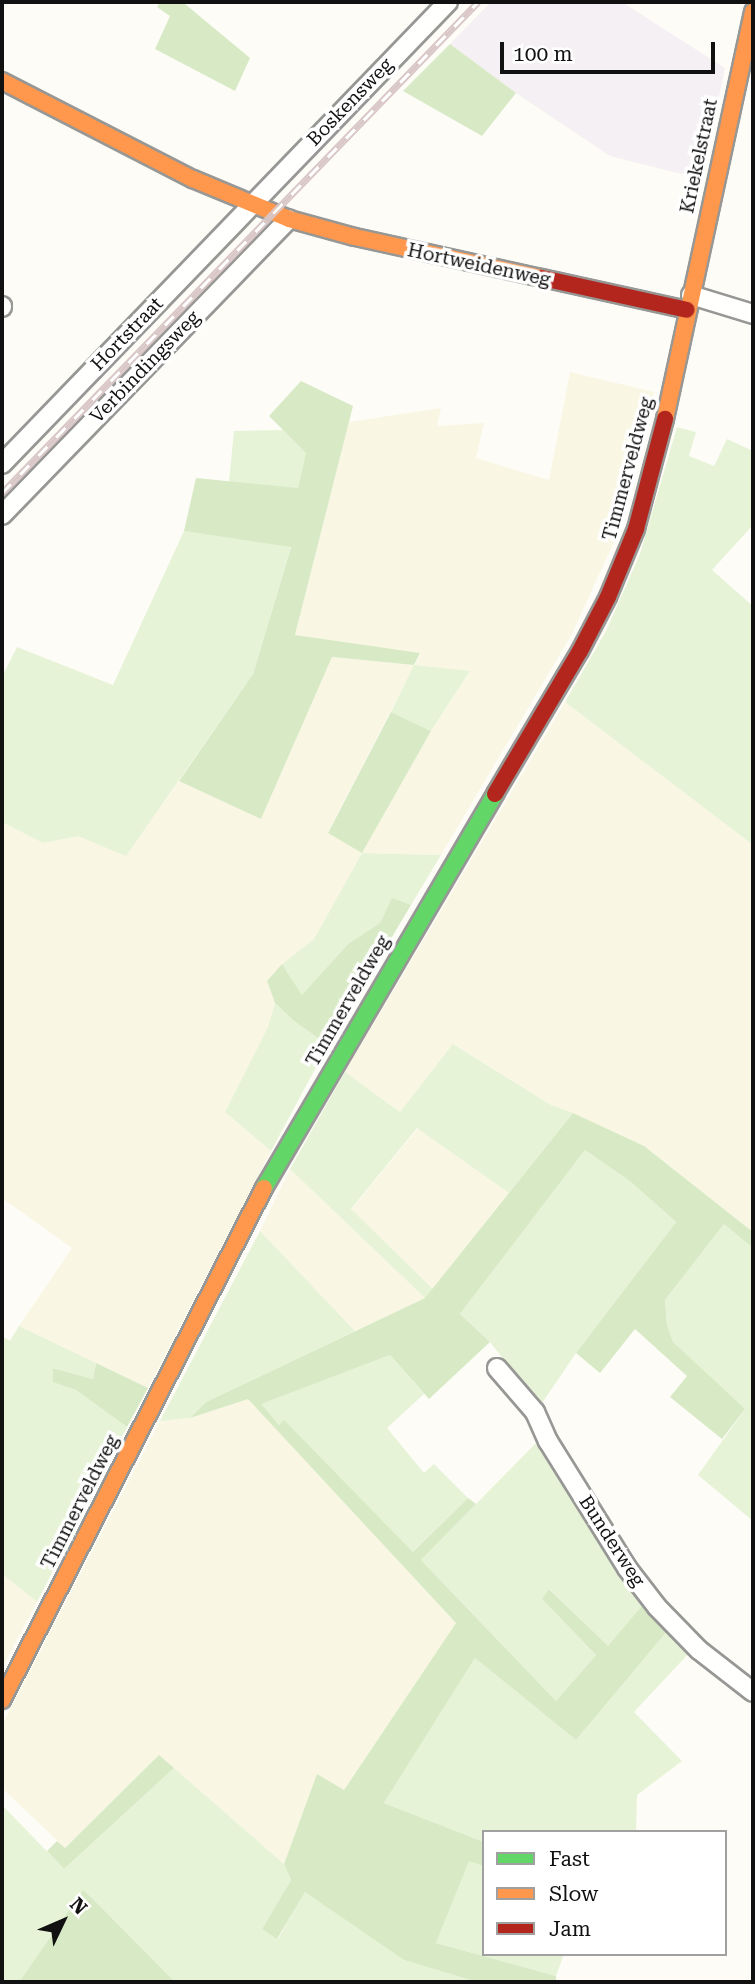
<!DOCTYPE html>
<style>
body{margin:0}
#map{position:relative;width:755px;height:1984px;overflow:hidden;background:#fdfcf7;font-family:"Roboto Serif",serif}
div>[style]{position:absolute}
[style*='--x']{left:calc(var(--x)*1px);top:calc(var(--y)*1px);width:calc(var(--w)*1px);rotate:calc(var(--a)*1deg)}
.industrial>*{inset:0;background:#f5f0f3}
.farmland>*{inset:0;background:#f9f7e4}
.green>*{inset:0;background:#e7f3d7}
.forest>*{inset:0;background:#d8eac5}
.roads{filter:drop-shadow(2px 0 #979795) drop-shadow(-2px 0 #979795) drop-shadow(0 2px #979795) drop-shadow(0 -2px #979795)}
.street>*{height:18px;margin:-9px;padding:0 9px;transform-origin:9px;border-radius:9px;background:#fffffe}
.fast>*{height:16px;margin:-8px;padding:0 8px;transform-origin:8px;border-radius:8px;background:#63d668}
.slow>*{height:16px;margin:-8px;padding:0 8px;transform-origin:8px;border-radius:8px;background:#ff974d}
.jam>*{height:16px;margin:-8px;padding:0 8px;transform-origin:8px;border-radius:8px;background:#b3261e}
.rail>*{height:7px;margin-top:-3.5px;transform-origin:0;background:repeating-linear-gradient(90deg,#fff 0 13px,#d9c6c7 0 26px);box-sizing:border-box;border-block:2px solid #d9c6c7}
span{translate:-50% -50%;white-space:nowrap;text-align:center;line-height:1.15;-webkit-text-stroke:7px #fff;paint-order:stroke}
.street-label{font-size:19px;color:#111}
.frame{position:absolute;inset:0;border:4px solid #111;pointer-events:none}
.legend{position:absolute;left:482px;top:1830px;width:245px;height:126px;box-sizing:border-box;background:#fff;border:2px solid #a0a0a0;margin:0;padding:9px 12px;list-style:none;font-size:21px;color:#111}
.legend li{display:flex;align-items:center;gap:14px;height:35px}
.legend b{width:35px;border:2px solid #a0a0a0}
.north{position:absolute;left:28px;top:1886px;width:70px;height:70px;-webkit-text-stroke:5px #fff;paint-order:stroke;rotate:46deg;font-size:19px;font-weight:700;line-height:28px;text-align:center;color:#111}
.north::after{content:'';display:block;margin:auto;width:24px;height:32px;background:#111;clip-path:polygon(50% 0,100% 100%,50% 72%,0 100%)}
.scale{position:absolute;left:500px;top:42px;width:215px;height:32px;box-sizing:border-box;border:4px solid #111;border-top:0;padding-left:9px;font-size:21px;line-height:24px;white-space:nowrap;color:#111;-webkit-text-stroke:5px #fff;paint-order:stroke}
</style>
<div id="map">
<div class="industrial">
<i style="clip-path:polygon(491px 2px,622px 2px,725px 68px,702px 179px,610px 156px,516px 93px,450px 44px)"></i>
</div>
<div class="farmland">
<i style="clip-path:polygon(evenodd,570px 372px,654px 392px,623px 522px,572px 634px,441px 855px,362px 853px,314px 939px,282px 964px,267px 981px,275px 1003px,268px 1027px,225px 1112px,271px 1151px,148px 1388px,19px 1326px,72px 1248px,2px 1198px,2px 822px,43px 843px,78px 836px,126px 855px,179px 781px,261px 819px,332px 657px,415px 665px,420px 654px,295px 635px,349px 422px,441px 408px,437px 426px,484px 423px,476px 458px,549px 480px,570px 372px,414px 666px,470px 672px,431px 731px,362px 852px,328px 832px,414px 666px)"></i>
<i style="clip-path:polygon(565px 702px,753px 845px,753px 1232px,644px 1146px,551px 1105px,454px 1044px,400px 1112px,345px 1072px)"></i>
<i style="clip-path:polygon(418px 1128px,509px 1193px,433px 1289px,351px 1210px)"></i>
<i style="clip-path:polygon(290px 1169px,425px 1298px,355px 1331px,260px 1231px)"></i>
<i style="clip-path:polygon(248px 1398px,456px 1623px,344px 1790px,317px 1775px,284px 1864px,159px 1755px,65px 1848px,2px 1788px,2px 1725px,160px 1421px,190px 1418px)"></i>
<i style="clip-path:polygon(2px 1574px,37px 1602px,2px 1668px)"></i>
</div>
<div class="green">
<i style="clip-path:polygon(677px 427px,696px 432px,689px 456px,714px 466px,727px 439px,753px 451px,753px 525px,712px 570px,753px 606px,753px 845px,565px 702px,606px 631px,640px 554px)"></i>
<i style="clip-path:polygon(283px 430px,307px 453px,298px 489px,229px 482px,234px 431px)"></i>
<i style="clip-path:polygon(184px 531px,291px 546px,253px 674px,126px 856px,78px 836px,43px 843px,2px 822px,2px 677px,17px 647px,113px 685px)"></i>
<i style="clip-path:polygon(414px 665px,470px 671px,431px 731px,391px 712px)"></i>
<i style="clip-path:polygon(362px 853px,441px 855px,411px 905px,392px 899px,380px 923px,348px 944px,302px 996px,282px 964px,314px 939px)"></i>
<i style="clip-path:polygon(275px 1003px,294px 1021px,328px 1045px,271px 1151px,225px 1112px,268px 1027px)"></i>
<i style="clip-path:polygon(453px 1044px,551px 1105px,573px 1113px,509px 1193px,417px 1128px,351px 1209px,433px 1289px,425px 1298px,290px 1169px,345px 1072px,400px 1112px)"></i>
<i style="clip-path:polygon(585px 1150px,631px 1182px,676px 1222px,576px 1353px,540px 1406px,490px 1342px,460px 1314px)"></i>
<i style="clip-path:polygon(724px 1224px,753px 1248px,753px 1521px,698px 1475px,745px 1409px,685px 1356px,673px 1342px,667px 1325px,665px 1300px)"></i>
<i style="clip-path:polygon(260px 1231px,355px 1331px,206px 1402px,190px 1418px,160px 1421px)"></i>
<i style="clip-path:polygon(19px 1326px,96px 1363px,93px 1379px,54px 1368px,53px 1381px,76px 1390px,127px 1427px,37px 1602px,2px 1574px,2px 1336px,10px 1341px)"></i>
<i style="clip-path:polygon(390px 1355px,424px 1394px,387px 1428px,424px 1473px,434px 1464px,468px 1498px,413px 1552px,284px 1421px,279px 1425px,260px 1404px)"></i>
<i style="clip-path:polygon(540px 1439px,646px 1601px,608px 1647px,550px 1589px,542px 1599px,596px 1655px,556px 1701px,421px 1560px)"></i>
<i style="clip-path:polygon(669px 1629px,690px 1652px,634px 1712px,682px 1761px,637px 1795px,636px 1832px,484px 1832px,484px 1842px,384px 1803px,475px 1658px,576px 1740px)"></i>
<i style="clip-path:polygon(174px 1768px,284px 1864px,291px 1880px,262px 1929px,278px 1939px,305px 1891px,404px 1960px,477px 1982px,175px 1982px,84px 1890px,19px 1982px,2px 1982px,2px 1805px,64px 1869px)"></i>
<i style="clip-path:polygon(469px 1860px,484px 1866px,484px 1954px,564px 1954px,556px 1976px,436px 1943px)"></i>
</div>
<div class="forest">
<i style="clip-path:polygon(160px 2px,187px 2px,185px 4px,250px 58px,235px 91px,155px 49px,170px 16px,157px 7px)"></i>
<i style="clip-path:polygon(450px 44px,516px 93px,482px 136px,403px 91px)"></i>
<i style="clip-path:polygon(301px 381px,353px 406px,295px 635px,420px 653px,414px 665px,332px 657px,261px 819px,179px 781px,253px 674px,291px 547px,184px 531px,196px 478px,298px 488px,306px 453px,269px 416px)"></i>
<i style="clip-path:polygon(391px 712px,431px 731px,362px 853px,328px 833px)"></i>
<i style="clip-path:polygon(392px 898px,411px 905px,328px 1045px,294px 1021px,275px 1003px,267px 981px,282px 964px,302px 995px,348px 944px,380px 923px)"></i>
<i style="clip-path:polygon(573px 1113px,644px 1146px,753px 1232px,753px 1248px,724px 1224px,665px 1300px,667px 1325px,673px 1342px,745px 1409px,722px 1439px,670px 1397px,687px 1376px,635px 1329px,600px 1373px,576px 1353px,676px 1222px,631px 1182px,585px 1150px,460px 1314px,490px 1342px,429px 1399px,390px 1355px,261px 1404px,279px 1425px,284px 1420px,413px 1552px,468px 1498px,476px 1504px,421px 1560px,556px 1701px,596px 1655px,542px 1599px,549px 1589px,608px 1646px,646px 1601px,669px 1629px,576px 1740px,475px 1658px,384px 1803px,484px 1842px,484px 1866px,469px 1861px,436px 1943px,556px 1976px,556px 1982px,477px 1982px,404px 1960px,305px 1892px,277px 1939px,262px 1929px,291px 1880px,284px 1864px,317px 1774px,344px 1790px,456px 1623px,248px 1399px,190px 1418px,206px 1402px,425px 1298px)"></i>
<i style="clip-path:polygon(96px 1363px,148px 1388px,127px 1427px,76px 1390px,53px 1382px,53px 1368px,93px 1379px)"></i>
<i style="clip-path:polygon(159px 1755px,174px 1768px,64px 1869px,47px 1851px,57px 1841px,65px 1848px)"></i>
<i style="clip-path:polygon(84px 1889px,84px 1890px,175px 1982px,19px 1982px)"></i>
</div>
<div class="roads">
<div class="street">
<i style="--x:691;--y:295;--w:65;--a:17"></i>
<i style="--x:2;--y:307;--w:1;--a:-90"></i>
<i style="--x:2;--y:464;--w:642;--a:-46.01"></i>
<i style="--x:2;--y:515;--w:412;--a:-45.9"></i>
<i style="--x:497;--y:1368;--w:58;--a:49.2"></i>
<i style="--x:535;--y:1412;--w:32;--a:66"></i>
<i style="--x:548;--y:1441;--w:150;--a:58.1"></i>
<i style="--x:627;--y:1568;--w:49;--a:52.4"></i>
<i style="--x:657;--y:1607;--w:60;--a:45.7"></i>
<i style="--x:699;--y:1650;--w:68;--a:37.9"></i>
</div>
<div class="fast">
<i style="--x:264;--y:1188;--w:457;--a:-59.6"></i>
</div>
<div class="slow">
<i style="--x:2;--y:81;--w:215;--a:27.2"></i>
<i style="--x:193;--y:179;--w:104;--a:22.6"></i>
<i style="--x:289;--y:219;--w:68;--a:15.3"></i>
<i style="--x:355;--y:237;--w:191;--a:12.4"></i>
<i style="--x:665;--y:419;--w:417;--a:-77.8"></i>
<i style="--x:2;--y:1700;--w:575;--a:-62.9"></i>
</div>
<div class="jam">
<i style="--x:542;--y:278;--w:148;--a:12.4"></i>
<i style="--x:495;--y:794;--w:166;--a:-59.3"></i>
<i style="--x:580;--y:651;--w:61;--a:-62.6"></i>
<i style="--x:608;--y:597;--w:74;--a:-67.6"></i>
<i style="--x:636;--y:529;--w:114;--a:-75.2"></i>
</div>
</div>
<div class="rail">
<i style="--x:2;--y:493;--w:684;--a:-45.89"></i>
</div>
<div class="street-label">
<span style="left:350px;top:102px;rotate:-46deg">Boskensweg</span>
<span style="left:699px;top:156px;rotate:-78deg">Kriekelstraat</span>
<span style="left:479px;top:265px;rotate:12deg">Hortweidenweg</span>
<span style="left:127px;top:334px;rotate:-46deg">Hortstraat</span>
<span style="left:145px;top:367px;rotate:-46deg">Verbindingsweg</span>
<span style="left:628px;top:469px;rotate:-75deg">Timmerveldweg</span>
<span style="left:348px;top:1001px;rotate:-60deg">Timmerveldweg</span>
<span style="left:80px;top:1502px;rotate:-63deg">Timmerveldweg</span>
<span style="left:612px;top:1541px;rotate:57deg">Bunderweg</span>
</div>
<div class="frame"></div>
<ul class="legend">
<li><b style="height:9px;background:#63d668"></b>Fast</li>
<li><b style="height:9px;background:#ff974d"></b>Slow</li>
<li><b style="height:9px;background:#b3261e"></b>Jam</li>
</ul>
<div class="north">N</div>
<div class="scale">100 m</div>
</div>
